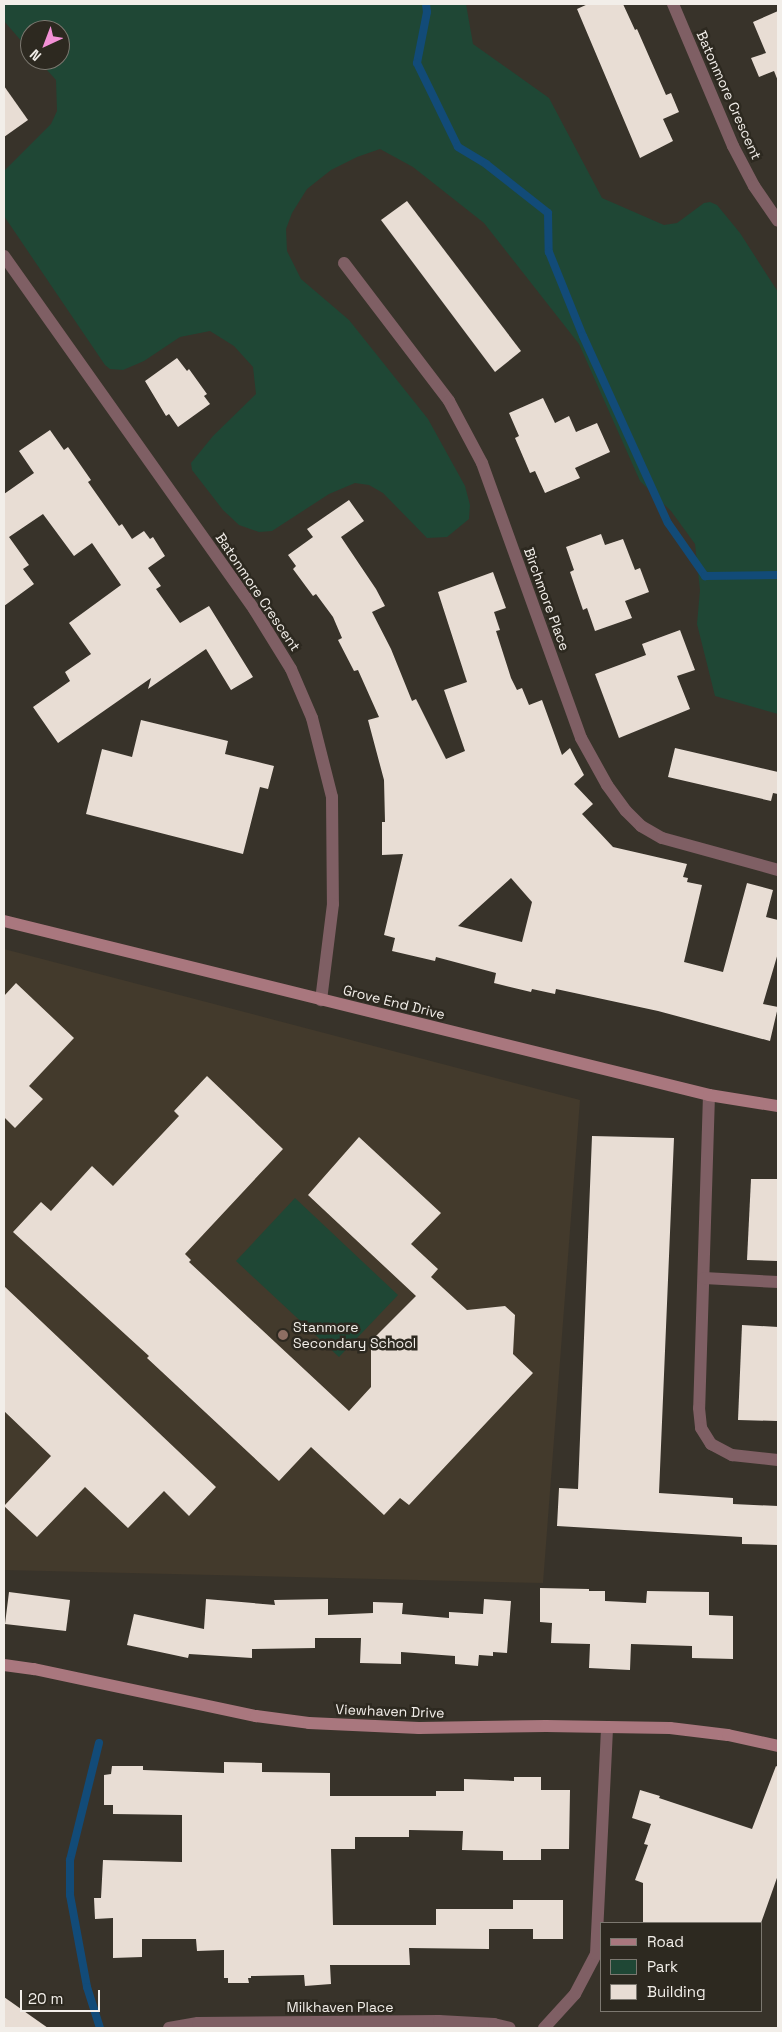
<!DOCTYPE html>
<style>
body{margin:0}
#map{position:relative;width:782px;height:2032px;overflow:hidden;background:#38332a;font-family:"Space Grotesk",sans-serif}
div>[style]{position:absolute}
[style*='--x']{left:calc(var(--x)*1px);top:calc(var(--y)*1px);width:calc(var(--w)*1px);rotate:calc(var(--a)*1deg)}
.built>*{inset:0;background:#433a2c}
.green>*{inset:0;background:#1f4735}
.stream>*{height:8px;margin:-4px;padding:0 4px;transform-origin:4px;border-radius:4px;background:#124b78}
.building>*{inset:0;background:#e8ddd4}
.street>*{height:12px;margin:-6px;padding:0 6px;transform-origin:6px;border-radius:6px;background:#7f5f64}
.secondary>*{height:12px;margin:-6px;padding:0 6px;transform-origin:6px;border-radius:6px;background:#a9777e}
.dots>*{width:14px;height:14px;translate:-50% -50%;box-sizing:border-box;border:2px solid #2d2920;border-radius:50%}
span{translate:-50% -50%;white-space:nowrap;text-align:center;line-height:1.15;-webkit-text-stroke:5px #2d2920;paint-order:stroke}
.street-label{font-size:14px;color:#f2eee9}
.poi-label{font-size:14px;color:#f2eee9}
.left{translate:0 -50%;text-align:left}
.frame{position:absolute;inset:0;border:5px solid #f2eee9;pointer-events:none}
.legend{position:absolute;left:600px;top:1922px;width:162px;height:90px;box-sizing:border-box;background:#2d2920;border:1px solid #7c7870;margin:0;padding:6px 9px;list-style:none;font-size:15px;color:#f2eee9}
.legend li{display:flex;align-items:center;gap:10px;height:25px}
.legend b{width:25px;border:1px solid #7c7870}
.north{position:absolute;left:20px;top:20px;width:50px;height:50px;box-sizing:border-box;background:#2d2920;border:1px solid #7c7870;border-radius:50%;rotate:223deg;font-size:14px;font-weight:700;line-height:20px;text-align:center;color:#f2eee9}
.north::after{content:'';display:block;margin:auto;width:18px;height:22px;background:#f391d6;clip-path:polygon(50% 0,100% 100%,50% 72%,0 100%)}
.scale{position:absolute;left:20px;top:1990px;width:80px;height:22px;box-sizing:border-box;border:2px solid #f2eee9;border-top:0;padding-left:6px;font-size:15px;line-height:18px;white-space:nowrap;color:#f2eee9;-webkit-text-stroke:4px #2d2920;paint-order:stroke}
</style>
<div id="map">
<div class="built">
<i style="clip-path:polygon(4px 949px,580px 1100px,543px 1583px,4px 1570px)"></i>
</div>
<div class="green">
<i style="clip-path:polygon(4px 4px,466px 4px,473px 44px,549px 98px,602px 198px,664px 225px,677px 223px,704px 203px,710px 202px,717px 205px,740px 233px,778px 292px,778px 714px,715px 696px,697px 624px,700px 590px,695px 544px,671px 511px,640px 481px,579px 344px,484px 223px,413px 167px,380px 149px,357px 157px,331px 170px,307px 189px,292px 213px,286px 229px,287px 251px,301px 279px,349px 320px,428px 419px,465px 486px,470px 505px,469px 519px,447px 537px,427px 538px,383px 493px,369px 485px,355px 483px,329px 494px,272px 531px,259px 532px,239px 525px,223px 510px,192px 470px,191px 463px,213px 436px,256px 394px,253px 367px,234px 346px,210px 331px,180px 337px,144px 361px,123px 370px,110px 369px,105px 365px,4px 216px,4px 171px,51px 124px,57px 111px,56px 80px,38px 60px,60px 60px,60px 30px,30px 30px,30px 51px,4px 21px)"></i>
<i style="clip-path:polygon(295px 1198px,398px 1295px,339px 1357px,236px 1261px)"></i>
</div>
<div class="stream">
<i style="--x:426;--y:4;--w:8;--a:83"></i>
<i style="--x:427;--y:12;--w:52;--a:101.1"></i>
<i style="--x:417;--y:63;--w:93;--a:64"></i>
<i style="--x:458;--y:147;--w:33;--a:31"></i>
<i style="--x:486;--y:164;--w:79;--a:38.3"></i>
<i style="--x:548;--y:213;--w:39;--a:89"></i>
<i style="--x:549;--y:252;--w:91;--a:68"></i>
<i style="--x:583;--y:336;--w:205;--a:65.6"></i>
<i style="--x:668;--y:523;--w:65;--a:55.1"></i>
<i style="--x:705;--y:576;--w:73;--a:-0.8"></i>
<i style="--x:99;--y:1743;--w:121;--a:103.9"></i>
<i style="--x:70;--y:1860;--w:35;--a:90"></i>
<i style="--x:70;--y:1895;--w:94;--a:79.5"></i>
<i style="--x:87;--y:1987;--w:43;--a:72.4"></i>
</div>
<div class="building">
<i style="clip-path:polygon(588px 4px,623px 4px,635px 30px,637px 29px,666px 95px,671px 93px,679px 112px,663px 119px,673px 141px,640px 158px,577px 9px)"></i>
<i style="clip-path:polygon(778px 11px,778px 81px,774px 71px,759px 77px,751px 58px,766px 53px,753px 22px)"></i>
<i style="clip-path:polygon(4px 86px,28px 120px,4px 137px)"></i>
<i style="clip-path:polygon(407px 201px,521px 351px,495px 372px,381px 220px)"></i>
<i style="clip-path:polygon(177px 358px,187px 371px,189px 369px,207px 394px,204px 396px,210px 404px,178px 427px,169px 414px,166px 416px,145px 381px)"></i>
<i style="clip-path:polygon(543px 398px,555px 423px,569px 416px,576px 432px,597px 423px,610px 452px,575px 468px,580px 478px,545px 493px,535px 471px,530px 473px,515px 438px,519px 436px,509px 413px)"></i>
<i style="clip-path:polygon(50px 430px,64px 450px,68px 447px,91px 480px,88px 482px,119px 526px,122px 524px,132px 539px,144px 531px,150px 539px,153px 537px,165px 556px,148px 568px,161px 586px,156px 589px,180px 623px,209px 606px,253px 677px,231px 690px,206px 649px,148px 689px,151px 678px,58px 743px,33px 707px,70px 681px,65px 672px,91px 654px,69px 623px,121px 585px,92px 543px,74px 556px,43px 514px,9px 537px,29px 565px,23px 569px,34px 584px,4px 606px,4px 494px,34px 473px,19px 451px)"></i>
<i style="clip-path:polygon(evenodd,349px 500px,364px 521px,341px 537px,376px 589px,385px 606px,372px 612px,391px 649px,412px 701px,416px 699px,446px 759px,465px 751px,444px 690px,467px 682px,438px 592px,493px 572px,506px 608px,494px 612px,500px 630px,496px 631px,511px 678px,517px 690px,522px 688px,529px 705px,542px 700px,562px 755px,570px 748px,584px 775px,574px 784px,593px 804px,582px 814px,613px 847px,687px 864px,683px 877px,688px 878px,687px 882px,702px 885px,684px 962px,723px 972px,747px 883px,773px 890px,766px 917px,778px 920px,778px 953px,763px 1004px,778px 1007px,770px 1041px,658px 1011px,556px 989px,555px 994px,532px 989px,531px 992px,494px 983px,496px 973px,436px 957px,435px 961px,392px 951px,395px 938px,384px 935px,403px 854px,382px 855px,382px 822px,385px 822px,384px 780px,368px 720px,379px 717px,358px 670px,354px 671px,338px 640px,342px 638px,333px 617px,316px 594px,313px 596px,293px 569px,296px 566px,288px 555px,313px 537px,307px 529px,349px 500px,511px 878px,532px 902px,522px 942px,458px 926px,511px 878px)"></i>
<i style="clip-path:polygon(601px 534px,605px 545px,623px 539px,635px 570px,640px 568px,649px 592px,625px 601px,632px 618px,595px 631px,587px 608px,583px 610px,570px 572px,574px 570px,566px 547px)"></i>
<i style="clip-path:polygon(680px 630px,695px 670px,677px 676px,690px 709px,619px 738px,595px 674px,646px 655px,642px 644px)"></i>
<i style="clip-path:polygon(141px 720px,228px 741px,225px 754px,274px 766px,268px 789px,260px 787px,243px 854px,86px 814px,102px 749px,132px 757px)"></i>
<i style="clip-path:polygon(675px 748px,778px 772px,778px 794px,773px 793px,771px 801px,668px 777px)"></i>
<i style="clip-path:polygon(16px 983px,74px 1038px,29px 1086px,43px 1099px,15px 1128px,4px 1117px,4px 996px)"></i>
<i style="clip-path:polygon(207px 1076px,283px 1149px,185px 1254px,191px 1260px,189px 1262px,349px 1411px,371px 1387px,371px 1341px,416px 1296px,308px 1195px,359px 1137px,441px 1213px,411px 1244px,438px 1269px,431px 1277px,467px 1310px,505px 1306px,515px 1315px,513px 1354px,533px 1373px,409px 1505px,400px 1498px,384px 1515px,311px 1447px,279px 1481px,147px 1358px,149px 1356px,13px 1232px,41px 1202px,51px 1211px,92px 1166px,113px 1186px,179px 1116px,174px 1111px)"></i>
<i style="clip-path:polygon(592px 1136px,674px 1138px,659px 1493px,733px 1498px,733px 1504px,778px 1506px,778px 1545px,742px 1544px,742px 1537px,557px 1526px,559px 1488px,578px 1489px)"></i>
<i style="clip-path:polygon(751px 1179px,778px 1179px,778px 1261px,747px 1260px)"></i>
<i style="clip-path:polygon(4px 1286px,216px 1487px,189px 1516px,164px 1491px,128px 1528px,85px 1487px,37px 1537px,4px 1506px,51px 1456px,4px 1411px)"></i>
<i style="clip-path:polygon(742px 1325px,778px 1327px,778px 1421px,738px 1420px)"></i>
<i style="clip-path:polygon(540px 1588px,589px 1589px,589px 1591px,605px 1591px,605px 1601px,646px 1603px,647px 1591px,709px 1592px,709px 1615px,733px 1616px,733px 1659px,692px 1658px,692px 1646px,631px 1644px,630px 1670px,589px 1668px,590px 1644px,551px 1643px,552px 1623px,540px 1622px)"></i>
<i style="clip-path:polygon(9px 1592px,70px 1600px,66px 1631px,5px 1624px)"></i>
<i style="clip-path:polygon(206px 1599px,275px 1605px,274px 1600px,328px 1599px,328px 1615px,373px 1613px,373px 1602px,403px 1603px,402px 1614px,449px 1618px,449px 1612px,483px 1614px,484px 1599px,511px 1601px,507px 1653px,493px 1652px,493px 1656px,479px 1655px,478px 1666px,455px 1664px,455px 1656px,401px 1652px,401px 1664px,360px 1663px,361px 1638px,315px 1638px,315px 1648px,252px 1649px,252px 1658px,189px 1654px,188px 1658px,127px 1645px,134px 1614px,204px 1629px)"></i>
<i style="clip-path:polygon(224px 1762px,262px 1763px,262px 1772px,330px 1773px,330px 1796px,436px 1796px,436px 1791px,464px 1791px,464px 1779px,514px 1781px,514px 1777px,541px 1777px,541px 1790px,570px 1790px,569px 1849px,541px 1849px,541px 1860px,503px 1860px,503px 1851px,462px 1850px,463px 1831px,409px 1830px,409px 1837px,355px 1837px,355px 1849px,331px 1849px,333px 1925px,436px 1925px,436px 1909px,513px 1909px,513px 1900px,563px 1900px,563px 1939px,533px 1939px,533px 1929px,489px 1929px,489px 1949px,409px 1948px,410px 1965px,330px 1965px,331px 1984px,305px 1986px,304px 1975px,251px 1976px,251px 1978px,248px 1978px,249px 1983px,228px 1983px,228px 1978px,224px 1978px,224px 1950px,197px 1951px,196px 1939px,142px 1939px,142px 1957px,113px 1958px,113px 1918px,95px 1919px,94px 1898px,101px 1898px,103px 1860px,182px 1862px,182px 1815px,113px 1814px,113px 1805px,104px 1805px,104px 1775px,111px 1774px,112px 1766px,143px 1766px,143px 1770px,224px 1773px)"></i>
<i style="clip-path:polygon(776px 1766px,778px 1767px,778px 1875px,761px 1923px,643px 1923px,643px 1883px,635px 1880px,648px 1845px,644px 1844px,651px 1824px,632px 1818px,640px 1790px,660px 1796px,659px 1798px,752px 1829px)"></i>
<i style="clip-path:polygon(4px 1997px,48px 2028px,4px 2028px)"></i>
</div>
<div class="street">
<i style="--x:673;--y:4;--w:154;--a:67.1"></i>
<i style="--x:733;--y:146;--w:45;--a:62.3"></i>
<i style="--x:754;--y:186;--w:42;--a:55.6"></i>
<i style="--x:4;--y:256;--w:433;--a:54.7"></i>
<i style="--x:254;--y:609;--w:70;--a:58.3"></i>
<i style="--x:291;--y:669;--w:53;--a:66.8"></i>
<i style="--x:312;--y:718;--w:81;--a:75.8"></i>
<i style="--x:332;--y:797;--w:107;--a:89.5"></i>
<i style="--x:333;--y:904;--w:97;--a:97.1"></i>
<i style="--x:344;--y:263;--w:173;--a:52.7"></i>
<i style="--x:449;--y:401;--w:70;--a:62"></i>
<i style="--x:482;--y:463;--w:292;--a:70.2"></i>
<i style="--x:581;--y:738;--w:54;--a:61"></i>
<i style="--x:607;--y:785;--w:32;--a:54"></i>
<i style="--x:626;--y:811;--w:21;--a:45"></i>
<i style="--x:641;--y:826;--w:24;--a:30"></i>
<i style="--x:662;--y:838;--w:120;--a:15.4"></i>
<i style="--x:709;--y:1095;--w:313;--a:91.8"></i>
<i style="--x:699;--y:1408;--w:20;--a:84"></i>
<i style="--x:701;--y:1428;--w:19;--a:58"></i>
<i style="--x:711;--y:1444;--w:24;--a:28"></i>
<i style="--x:732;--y:1455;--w:46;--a:6.2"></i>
<i style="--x:704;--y:1278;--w:74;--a:3.1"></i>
<i style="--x:169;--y:2028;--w:29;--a:-10"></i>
<i style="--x:198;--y:2023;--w:241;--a:-0.5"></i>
<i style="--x:439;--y:2021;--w:55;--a:3.1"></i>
<i style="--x:494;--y:2024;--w:16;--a:14"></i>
<i style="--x:544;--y:2028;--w:46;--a:-47.6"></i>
<i style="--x:575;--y:1994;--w:45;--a:-62.3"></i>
<i style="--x:596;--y:1954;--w:227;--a:-87.2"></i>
</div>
<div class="secondary">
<i style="--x:4;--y:921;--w:726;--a:13.86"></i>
<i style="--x:709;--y:1095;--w:70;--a:9.1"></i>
<i style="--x:4;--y:1665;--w:30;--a:8"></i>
<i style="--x:34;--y:1669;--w:227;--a:12"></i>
<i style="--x:256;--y:1716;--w:53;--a:7.5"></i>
<i style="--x:309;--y:1723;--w:110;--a:2.6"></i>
<i style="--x:419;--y:1728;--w:127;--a:-0.9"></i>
<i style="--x:546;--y:1726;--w:124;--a:0.9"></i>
<i style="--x:670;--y:1728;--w:58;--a:6.9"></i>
<i style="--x:728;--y:1735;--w:51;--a:12.4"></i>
</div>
<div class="dots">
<i style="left:283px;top:1335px;background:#8d6e63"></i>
</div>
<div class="street-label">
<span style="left:729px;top:95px;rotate:66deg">Batonmore Crescent</span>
<span style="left:258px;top:592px;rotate:56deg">Batonmore Crescent</span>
<span style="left:547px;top:599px;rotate:70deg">Birchmore Place</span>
<span style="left:394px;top:1002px;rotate:14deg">Grove End Drive</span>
<span style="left:390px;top:1711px;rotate:2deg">Viewhaven Drive</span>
<span style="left:340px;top:2007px">Milkhaven Place</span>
</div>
<div class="poi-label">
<span class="left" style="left:293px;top:1335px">Stanmore<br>Secondary School</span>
</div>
<div class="frame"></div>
<ul class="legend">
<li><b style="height:6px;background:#a9777e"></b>Road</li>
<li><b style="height:14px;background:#1f4735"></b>Park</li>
<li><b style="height:14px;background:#e8ddd4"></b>Building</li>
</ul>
<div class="north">N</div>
<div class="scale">20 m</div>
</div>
